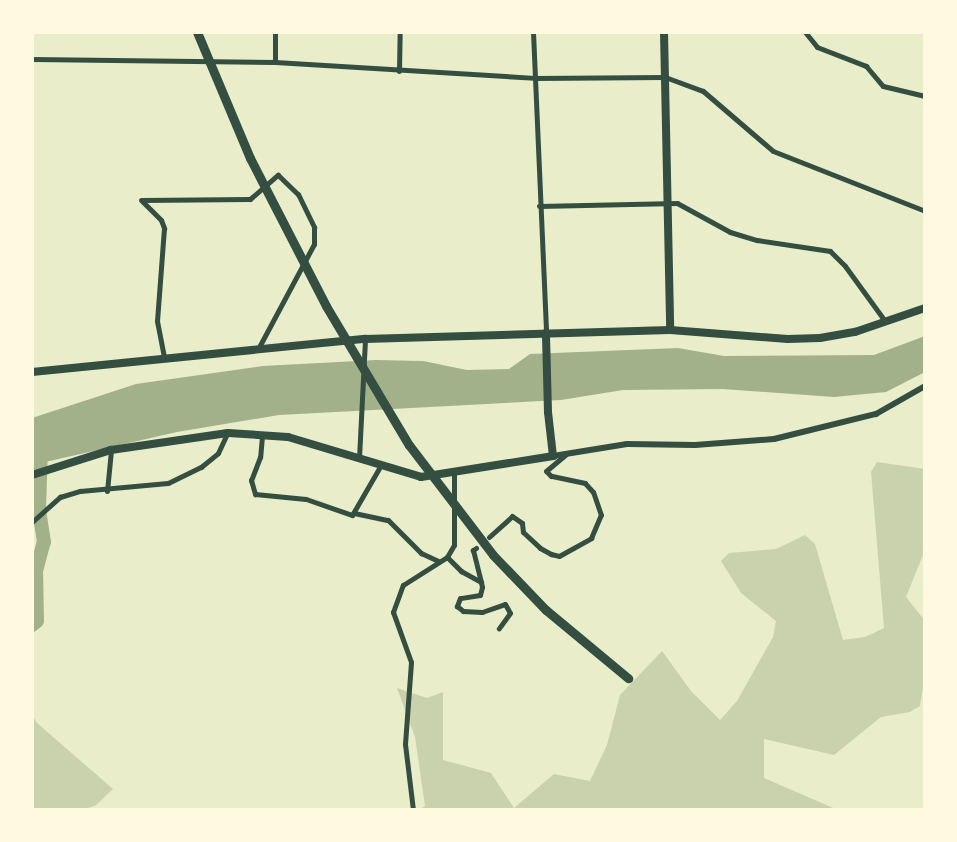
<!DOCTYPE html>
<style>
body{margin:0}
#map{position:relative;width:957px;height:842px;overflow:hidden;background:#e9edc9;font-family:Figtree,sans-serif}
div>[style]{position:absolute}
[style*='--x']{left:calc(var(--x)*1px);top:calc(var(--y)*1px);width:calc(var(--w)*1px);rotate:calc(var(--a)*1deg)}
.green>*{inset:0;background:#cad2ad}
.water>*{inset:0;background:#a3b18a}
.river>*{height:14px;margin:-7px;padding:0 7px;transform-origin:7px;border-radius:7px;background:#a3b18a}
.minor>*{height:5px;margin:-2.5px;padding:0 2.5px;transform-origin:2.5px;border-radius:2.5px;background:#344e41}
.tertiary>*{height:6px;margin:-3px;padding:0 3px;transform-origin:3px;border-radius:3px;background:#344e41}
.primary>*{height:8px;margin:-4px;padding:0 4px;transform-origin:4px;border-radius:4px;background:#344e41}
.motorway>*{height:9px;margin:-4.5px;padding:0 4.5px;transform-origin:4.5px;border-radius:4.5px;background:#344e41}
span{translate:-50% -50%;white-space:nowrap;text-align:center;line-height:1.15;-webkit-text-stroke:8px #fefae0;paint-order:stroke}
.frame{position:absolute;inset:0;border:34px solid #fefae0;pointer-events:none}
</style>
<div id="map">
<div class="green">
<i style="clip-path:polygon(877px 462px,925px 469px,925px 550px,906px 597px,925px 621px,925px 675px,920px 706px,910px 712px,881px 717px,834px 755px,764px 739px,764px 778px,838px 810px,419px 810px,425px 806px,415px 737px,397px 688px,427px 698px,443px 692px,443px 760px,491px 773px,514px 808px,554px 774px,590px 781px,607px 745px,620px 695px,662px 651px,691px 691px,720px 720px,737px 701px,773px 637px,776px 621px,741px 593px,721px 561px,729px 553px,776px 549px,805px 535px,815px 544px,843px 640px,865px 637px,884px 628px,871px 472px)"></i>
<i style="clip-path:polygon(32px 715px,37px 723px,113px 789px,95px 806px,81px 810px,32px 810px)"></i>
</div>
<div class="water">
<i style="clip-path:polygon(925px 336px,925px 372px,886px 392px,834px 397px,723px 389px,623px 390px,561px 400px,279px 415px,177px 432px,32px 465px,32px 418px,136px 384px,263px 366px,376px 360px,423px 361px,467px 370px,509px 369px,530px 354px,678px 348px,724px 356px,874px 355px)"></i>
</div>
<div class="river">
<i style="--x:32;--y:625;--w:6;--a:-39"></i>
<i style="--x:37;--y:621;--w:50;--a:-91.1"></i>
<i style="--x:36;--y:571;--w:30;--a:-75"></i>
<i style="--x:44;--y:542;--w:32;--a:-99"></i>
<i style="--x:39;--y:510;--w:64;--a:-88.2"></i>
</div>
<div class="minor">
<i style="--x:275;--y:32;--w:30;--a:90"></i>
<i style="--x:533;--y:32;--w:301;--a:87.5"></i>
<i style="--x:805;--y:32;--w:19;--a:51"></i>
<i style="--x:817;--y:47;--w:53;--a:21.2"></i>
<i style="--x:866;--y:66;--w:26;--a:50"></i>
<i style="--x:883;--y:86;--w:43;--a:13.4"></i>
<i style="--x:32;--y:59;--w:243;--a:0.7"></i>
<i style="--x:275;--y:62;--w:260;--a:3.5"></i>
<i style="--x:535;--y:78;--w:130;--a:-0.4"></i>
<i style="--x:665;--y:77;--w:40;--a:20.2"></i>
<i style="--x:703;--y:91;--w:92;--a:40.6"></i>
<i style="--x:773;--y:151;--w:163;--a:21.5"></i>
<i style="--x:399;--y:71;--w:39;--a:-89"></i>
<i style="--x:141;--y:200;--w:109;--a:-0.5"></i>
<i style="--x:250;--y:199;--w:37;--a:-41"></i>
<i style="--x:278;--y:175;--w:28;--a:44"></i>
<i style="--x:298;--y:194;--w:37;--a:64"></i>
<i style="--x:314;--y:227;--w:17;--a:90"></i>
<i style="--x:314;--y:244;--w:117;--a:118.1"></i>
<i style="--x:142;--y:201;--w:27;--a:45"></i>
<i style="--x:161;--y:220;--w:9;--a:69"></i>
<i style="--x:164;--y:228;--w:93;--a:94.3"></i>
<i style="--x:157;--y:321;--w:38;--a:79"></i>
<i style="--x:539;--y:206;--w:138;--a:-1.2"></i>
<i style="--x:677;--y:203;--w:60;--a:28.7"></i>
<i style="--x:730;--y:232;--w:28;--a:17"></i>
<i style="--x:757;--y:240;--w:74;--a:8.6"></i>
<i style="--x:830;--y:251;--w:21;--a:45"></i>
<i style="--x:845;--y:266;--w:68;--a:54"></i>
<i style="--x:262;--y:436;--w:21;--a:95"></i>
<i style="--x:260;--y:457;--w:25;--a:111"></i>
<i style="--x:251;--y:480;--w:15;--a:74"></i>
<i style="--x:255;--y:494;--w:51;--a:5.6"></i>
<i style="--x:306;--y:499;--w:49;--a:19.2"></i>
<i style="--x:352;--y:515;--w:58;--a:-59.9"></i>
<i style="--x:359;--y:458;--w:119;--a:-87.1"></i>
<i style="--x:107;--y:491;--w:41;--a:-84.4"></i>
<i style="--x:354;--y:513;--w:35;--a:12"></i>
<i style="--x:388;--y:520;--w:47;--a:45"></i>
<i style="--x:421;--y:553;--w:19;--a:25"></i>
<i style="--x:32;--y:522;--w:38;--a:-42"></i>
<i style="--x:60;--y:497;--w:21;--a:-17"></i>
<i style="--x:80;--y:491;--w:88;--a:-5.2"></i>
<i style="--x:168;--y:483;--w:37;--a:-26"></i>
<i style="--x:201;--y:467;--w:22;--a:-39"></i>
<i style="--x:218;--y:453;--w:21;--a:-65"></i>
<i style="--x:489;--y:537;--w:31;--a:-42"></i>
<i style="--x:512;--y:516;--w:12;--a:35"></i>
<i style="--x:522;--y:523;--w:9;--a:84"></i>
<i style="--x:523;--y:532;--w:23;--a:43"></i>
<i style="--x:540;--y:548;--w:13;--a:29"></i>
<i style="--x:551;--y:554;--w:8;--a:14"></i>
<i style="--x:559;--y:556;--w:37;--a:-29"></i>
<i style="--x:591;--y:538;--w:25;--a:-67"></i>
<i style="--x:601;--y:515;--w:24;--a:-109"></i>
<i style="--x:593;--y:492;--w:12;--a:-132"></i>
<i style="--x:585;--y:483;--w:35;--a:-168"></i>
<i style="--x:551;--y:476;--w:7;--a:-135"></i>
<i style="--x:546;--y:471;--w:26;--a:-40"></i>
<i style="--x:476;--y:548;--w:4;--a:146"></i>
<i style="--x:473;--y:550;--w:33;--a:76"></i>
<i style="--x:447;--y:557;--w:20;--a:45"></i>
<i style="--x:461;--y:571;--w:23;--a:29"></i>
<i style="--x:481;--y:582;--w:5;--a:79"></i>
<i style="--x:482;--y:587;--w:8;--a:104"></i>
<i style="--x:480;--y:595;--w:20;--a:171"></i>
<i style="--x:460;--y:598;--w:9;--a:111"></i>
<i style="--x:457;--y:606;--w:8;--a:40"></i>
<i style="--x:463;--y:611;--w:19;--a:3"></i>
<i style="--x:482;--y:612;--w:24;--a:-19"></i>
<i style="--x:505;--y:604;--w:10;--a:61"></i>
<i style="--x:510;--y:613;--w:19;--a:126"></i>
<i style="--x:413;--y:810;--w:66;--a:-96.9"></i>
<i style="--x:405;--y:744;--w:82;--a:-85.8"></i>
<i style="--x:411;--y:662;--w:53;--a:-109.8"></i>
<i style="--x:393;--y:612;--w:29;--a:-70"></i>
<i style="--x:403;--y:585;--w:52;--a:-32.5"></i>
<i style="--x:447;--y:557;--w:14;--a:-60"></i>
<i style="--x:454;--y:545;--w:70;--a:-90"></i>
</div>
<div class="tertiary">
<i style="--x:553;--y:456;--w:75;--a:-9.2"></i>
<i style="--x:627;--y:444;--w:68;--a:0.8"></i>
<i style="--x:695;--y:445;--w:79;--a:-4.3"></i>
<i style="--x:774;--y:439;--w:105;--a:-13.8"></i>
<i style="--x:876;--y:414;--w:56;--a:-29.7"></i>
</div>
<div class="primary">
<i style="--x:664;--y:32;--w:298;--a:88.8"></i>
<i style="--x:32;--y:372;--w:335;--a:-5.7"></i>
<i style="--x:365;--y:339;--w:305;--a:-1.7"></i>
<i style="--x:670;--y:330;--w:118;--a:4.4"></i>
<i style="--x:788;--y:339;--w:32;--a:-2"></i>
<i style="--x:820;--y:338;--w:36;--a:-10"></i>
<i style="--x:855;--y:332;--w:74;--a:-18.9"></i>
<i style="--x:32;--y:475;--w:83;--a:-17.6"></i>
<i style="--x:111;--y:450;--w:118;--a:-8.3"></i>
<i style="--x:228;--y:433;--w:60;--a:3.8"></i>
<i style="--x:288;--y:437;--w:139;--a:16.7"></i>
<i style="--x:421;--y:477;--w:134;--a:-9"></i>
<i style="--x:553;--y:456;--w:44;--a:-96.5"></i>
<i style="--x:548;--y:412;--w:79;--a:-91.5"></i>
</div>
<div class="motorway">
<i style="--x:197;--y:32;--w:137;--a:67.2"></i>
<i style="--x:250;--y:158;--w:166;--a:62.8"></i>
<i style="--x:326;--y:306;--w:162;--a:59.2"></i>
<i style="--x:409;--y:445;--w:138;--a:52.6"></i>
<i style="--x:493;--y:555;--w:76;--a:46.1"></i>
<i style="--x:546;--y:610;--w:107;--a:39.7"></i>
</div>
<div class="frame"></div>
</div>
